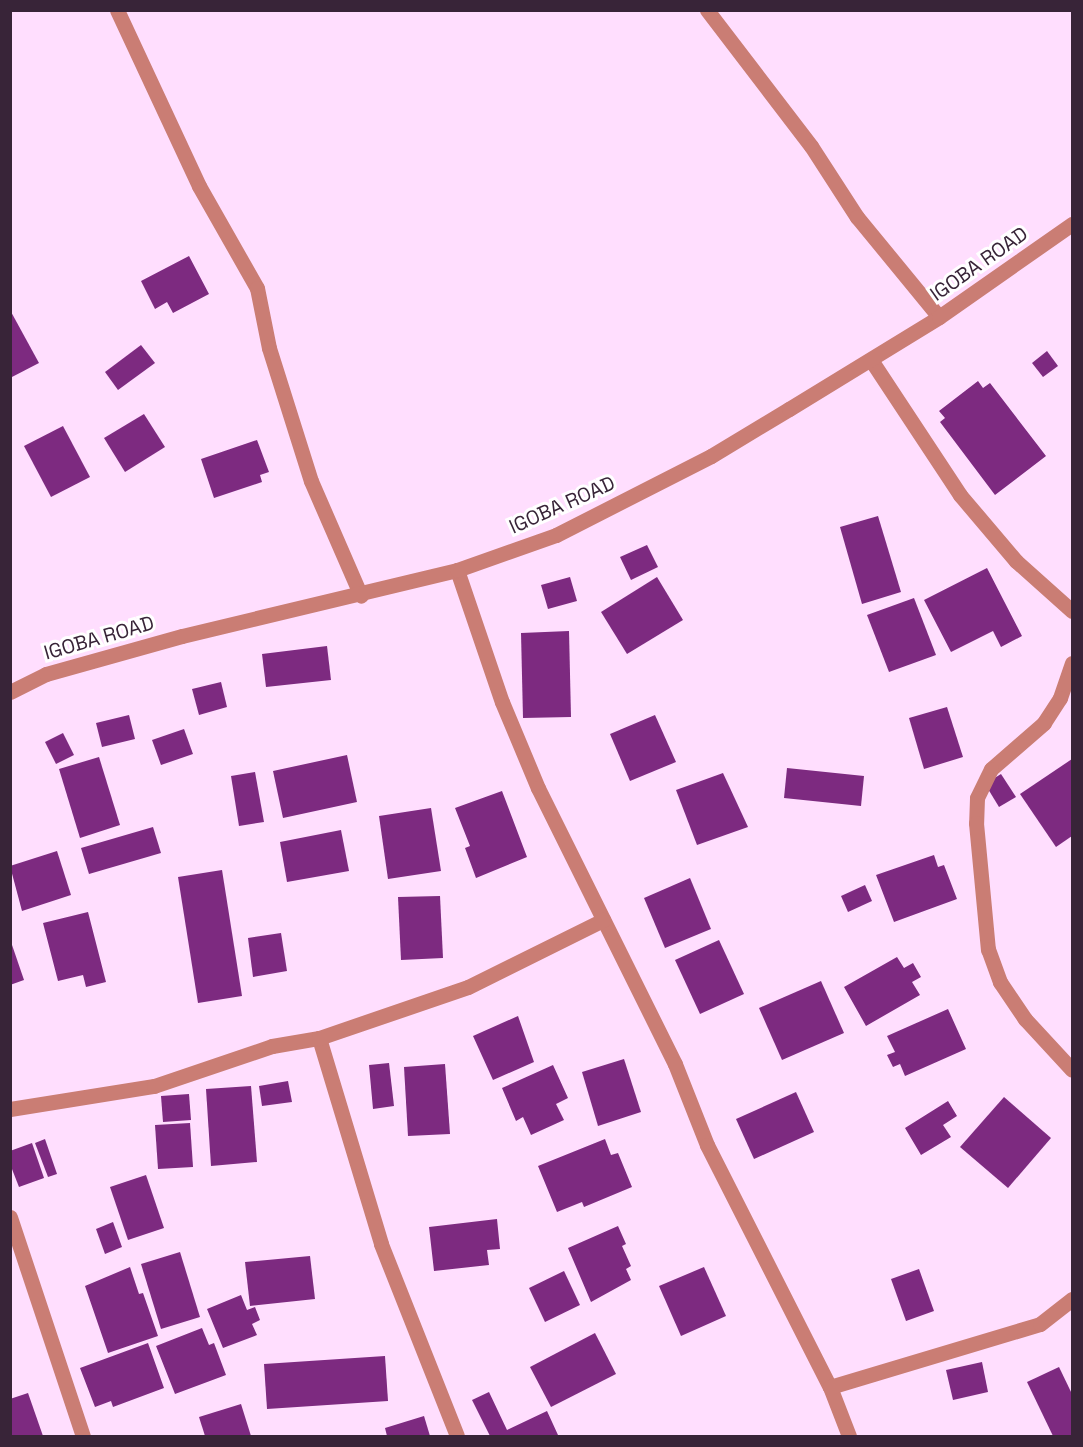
<!DOCTYPE html>
<style>
body{margin:0}
#map{position:relative;width:1083px;height:1447px;overflow:hidden;background:#ffdefe;font-family:"Space Grotesk",sans-serif}
div>[style]{position:absolute}
[style*='--x']{left:calc(var(--x)*1px);top:calc(var(--y)*1px);width:calc(var(--w)*1px);rotate:calc(var(--a)*1deg)}
.building>*{inset:0;background:#7d2a80}
.minor>*{height:15px;margin:-7.5px;padding:0 7.5px;transform-origin:7.5px;border-radius:7.5px;background:#ca7d74}
span{translate:-50% -50%;white-space:nowrap;text-align:center;line-height:1.15;-webkit-text-stroke:6px #fff;paint-order:stroke}
.street-label{font-size:20px;color:#382438}
.frame{position:absolute;inset:0;border:12px solid #382438;pointer-events:none}
</style>
<div id="map">
<div class="building">
<i style="clip-path:polygon(189px 256px,209px 294px,173px 313px,167px 302px,155px 309px,141px 281px)"></i>
<i style="clip-path:polygon(10px 310px,39px 363px,10px 378px)"></i>
<i style="clip-path:polygon(141px 345px,155px 363px,118px 390px,105px 372px)"></i>
<i style="clip-path:polygon(1047px 351px,1058px 366px,1043px 377px,1032px 363px)"></i>
<i style="clip-path:polygon(978px 381px,983px 388px,990px 383px,1046px 456px,995px 495px,940px 422px,945px 418px,939px 411px)"></i>
<i style="clip-path:polygon(144px 414px,165px 447px,125px 472px,104px 438px)"></i>
<i style="clip-path:polygon(63px 426px,90px 477px,51px 497px,24px 446px)"></i>
<i style="clip-path:polygon(257px 440px,269px 472px,260px 475px,262px 482px,214px 498px,201px 459px)"></i>
<i style="clip-path:polygon(878px 516px,901px 592px,862px 604px,840px 527px)"></i>
<i style="clip-path:polygon(647px 545px,658px 567px,631px 580px,620px 557px)"></i>
<i style="clip-path:polygon(987px 568px,1022px 636px,1001px 647px,993px 631px,951px 652px,924px 600px)"></i>
<i style="clip-path:polygon(570px 577px,577px 601px,548px 609px,541px 585px)"></i>
<i style="clip-path:polygon(657px 577px,683px 620px,627px 654px,601px 612px)"></i>
<i style="clip-path:polygon(914px 598px,936px 655px,889px 672px,867px 615px)"></i>
<i style="clip-path:polygon(569px 631px,571px 717px,523px 718px,521px 633px)"></i>
<i style="clip-path:polygon(327px 646px,331px 680px,266px 687px,262px 654px)"></i>
<i style="clip-path:polygon(221px 682px,227px 707px,199px 715px,192px 689px)"></i>
<i style="clip-path:polygon(947px 707px,963px 757px,924px 769px,909px 718px)"></i>
<i style="clip-path:polygon(129px 715px,135px 739px,102px 747px,96px 723px)"></i>
<i style="clip-path:polygon(655px 715px,676px 762px,630px 781px,610px 734px)"></i>
<i style="clip-path:polygon(184px 729px,193px 754px,161px 765px,152px 740px)"></i>
<i style="clip-path:polygon(63px 733px,74px 755px,56px 764px,45px 742px)"></i>
<i style="clip-path:polygon(347px 755px,357px 802px,283px 818px,273px 771px)"></i>
<i style="clip-path:polygon(99px 757px,120px 825px,80px 838px,59px 769px)"></i>
<i style="clip-path:polygon(1072px 759px,1072px 836px,1056px 847px,1020px 794px)"></i>
<i style="clip-path:polygon(787px 768px,864px 776px,861px 806px,784px 798px)"></i>
<i style="clip-path:polygon(255px 772px,264px 822px,239px 826px,231px 776px)"></i>
<i style="clip-path:polygon(723px 773px,748px 827px,697px 845px,676px 790px)"></i>
<i style="clip-path:polygon(1001px 774px,1016px 797px,999px 807px,985px 784px)"></i>
<i style="clip-path:polygon(502px 791px,527px 857px,476px 878px,465px 848px,470px 846px,455px 808px)"></i>
<i style="clip-path:polygon(431px 808px,441px 871px,388px 879px,379px 816px)"></i>
<i style="clip-path:polygon(153px 827px,161px 853px,89px 874px,81px 848px)"></i>
<i style="clip-path:polygon(341px 830px,349px 871px,287px 882px,280px 842px)"></i>
<i style="clip-path:polygon(57px 851px,71px 895px,22px 911px,10px 866px)"></i>
<i style="clip-path:polygon(934px 855px,938px 867px,944px 865px,957px 899px,894px 922px,876px 875px)"></i>
<i style="clip-path:polygon(222px 870px,242px 996px,198px 1003px,178px 877px)"></i>
<i style="clip-path:polygon(690px 878px,711px 929px,665px 948px,644px 898px)"></i>
<i style="clip-path:polygon(865px 885px,872px 901px,848px 912px,841px 896px)"></i>
<i style="clip-path:polygon(440px 896px,443px 958px,401px 960px,398px 897px)"></i>
<i style="clip-path:polygon(88px 912px,106px 982px,86px 987px,83px 975px,58px 981px,43px 923px)"></i>
<i style="clip-path:polygon(281px 933px,287px 971px,253px 977px,248px 938px)"></i>
<i style="clip-path:polygon(719px 940px,744px 994px,700px 1014px,675px 960px)"></i>
<i style="clip-path:polygon(11px 942px,24px 980px,10px 985px,10px 943px)"></i>
<i style="clip-path:polygon(897px 957px,904px 968px,913px 963px,921px 977px,912px 982px,920px 995px,866px 1026px,844px 987px)"></i>
<i style="clip-path:polygon(821px 981px,844px 1033px,782px 1060px,759px 1008px)"></i>
<i style="clip-path:polygon(948px 1009px,966px 1049px,905px 1076px,900px 1064px,893px 1067px,887px 1055px,895px 1052px,887px 1036px)"></i>
<i style="clip-path:polygon(518px 1016px,534px 1062px,493px 1080px,473px 1036px)"></i>
<i style="clip-path:polygon(624px 1059px,641px 1112px,598px 1126px,582px 1072px)"></i>
<i style="clip-path:polygon(389px 1063px,394px 1106px,373px 1109px,369px 1065px)"></i>
<i style="clip-path:polygon(445px 1064px,450px 1134px,408px 1136px,404px 1067px)"></i>
<i style="clip-path:polygon(553px 1065px,568px 1098px,556px 1104px,564px 1120px,531px 1135px,523px 1117px,516px 1121px,502px 1088px)"></i>
<i style="clip-path:polygon(288px 1081px,292px 1102px,262px 1106px,259px 1086px)"></i>
<i style="clip-path:polygon(251px 1086px,257px 1162px,211px 1166px,206px 1089px)"></i>
<i style="clip-path:polygon(796px 1092px,814px 1132px,754px 1159px,736px 1119px)"></i>
<i style="clip-path:polygon(189px 1094px,191px 1120px,163px 1122px,161px 1096px)"></i>
<i style="clip-path:polygon(1004px 1097px,1051px 1138px,1008px 1188px,960px 1147px)"></i>
<i style="clip-path:polygon(948px 1101px,957px 1116px,943px 1125px,951px 1137px,921px 1155px,905px 1128px)"></i>
<i style="clip-path:polygon(190px 1123px,193px 1167px,158px 1169px,155px 1125px)"></i>
<i style="clip-path:polygon(45px 1139px,57px 1174px,48px 1177px,35px 1143px)"></i>
<i style="clip-path:polygon(605px 1139px,611px 1155px,618px 1153px,632px 1187px,584px 1207px,582px 1202px,557px 1212px,538px 1166px)"></i>
<i style="clip-path:polygon(32px 1143px,44px 1178px,19px 1187px,10px 1164px,10px 1151px)"></i>
<i style="clip-path:polygon(146px 1175px,164px 1228px,128px 1240px,110px 1187px)"></i>
<i style="clip-path:polygon(497px 1219px,500px 1249px,487px 1250px,489px 1265px,434px 1271px,429px 1227px)"></i>
<i style="clip-path:polygon(113px 1222px,122px 1247px,105px 1254px,96px 1229px)"></i>
<i style="clip-path:polygon(618px 1226px,626px 1244px,622px 1246px,631px 1266px,626px 1269px,631px 1280px,591px 1302px,568px 1248px)"></i>
<i style="clip-path:polygon(180px 1252px,200px 1317px,161px 1329px,141px 1264px)"></i>
<i style="clip-path:polygon(310px 1256px,315px 1299px,250px 1306px,245px 1262px)"></i>
<i style="clip-path:polygon(130px 1267px,139px 1294px,143px 1293px,158px 1336px,108px 1353px,85px 1286px)"></i>
<i style="clip-path:polygon(704px 1267px,726px 1316px,681px 1336px,659px 1286px)"></i>
<i style="clip-path:polygon(919px 1269px,934px 1311px,906px 1321px,891px 1279px)"></i>
<i style="clip-path:polygon(564px 1271px,580px 1305px,545px 1322px,529px 1288px)"></i>
<i style="clip-path:polygon(241px 1295px,247px 1310px,255px 1307px,260px 1320px,252px 1324px,257px 1335px,223px 1348px,207px 1309px)"></i>
<i style="clip-path:polygon(202px 1328px,209px 1345px,214px 1343px,226px 1375px,175px 1394px,156px 1346px)"></i>
<i style="clip-path:polygon(595px 1333px,616px 1374px,551px 1407px,530px 1367px)"></i>
<i style="clip-path:polygon(148px 1343px,164px 1388px,113px 1407px,111px 1401px,95px 1407px,80px 1368px)"></i>
<i style="clip-path:polygon(385px 1356px,388px 1401px,267px 1409px,264px 1364px)"></i>
<i style="clip-path:polygon(982px 1362px,988px 1392px,953px 1400px,946px 1370px)"></i>
<i style="clip-path:polygon(1059px 1367px,1072px 1394px,1072px 1436px,1053px 1436px,1027px 1382px)"></i>
<i style="clip-path:polygon(489px 1392px,507px 1430px,547px 1411px,558px 1435px,490px 1436px,472px 1400px)"></i>
<i style="clip-path:polygon(28px 1393px,43px 1436px,10px 1436px,10px 1399px)"></i>
<i style="clip-path:polygon(241px 1404px,251px 1436px,205px 1436px,199px 1417px)"></i>
<i style="clip-path:polygon(424px 1416px,430px 1436px,387px 1436px,385px 1428px)"></i>
</div>
<div class="minor">
<i style="--x:117;--y:10;--w:194;--a:65"></i>
<i style="--x:199;--y:186;--w:117;--a:60.4"></i>
<i style="--x:257;--y:288;--w:61;--a:78.7"></i>
<i style="--x:269;--y:348;--w:139;--a:72.5"></i>
<i style="--x:311;--y:481;--w:125;--a:66.5"></i>
<i style="--x:707;--y:10;--w:171;--a:52.6"></i>
<i style="--x:811;--y:146;--w:85;--a:57.1"></i>
<i style="--x:857;--y:217;--w:129;--a:50.6"></i>
<i style="--x:871;--y:360;--w:162;--a:56.6"></i>
<i style="--x:960;--y:495;--w:87;--a:49.7"></i>
<i style="--x:1016;--y:561;--w:75;--a:41.8"></i>
<i style="--x:457;--y:570;--w:139;--a:71.2"></i>
<i style="--x:502;--y:702;--w:93;--a:67.3"></i>
<i style="--x:538;--y:788;--w:308;--a:63.6"></i>
<i style="--x:675;--y:1064;--w:87;--a:68.4"></i>
<i style="--x:707;--y:1145;--w:271;--a:63.1"></i>
<i style="--x:830;--y:1387;--w:53;--a:68.8"></i>
<i style="--x:1072;--y:663;--w:37;--a:109"></i>
<i style="--x:1060;--y:698;--w:30;--a:123"></i>
<i style="--x:1044;--y:723;--w:70;--a:139"></i>
<i style="--x:991;--y:769;--w:32;--a:116"></i>
<i style="--x:977;--y:798;--w:25;--a:92"></i>
<i style="--x:976;--y:823;--w:127;--a:84.6"></i>
<i style="--x:988;--y:949;--w:35;--a:70"></i>
<i style="--x:1000;--y:982;--w:45;--a:56"></i>
<i style="--x:1025;--y:1019;--w:69;--a:47.3"></i>
<i style="--x:10;--y:692;--w:40;--a:-26.6"></i>
<i style="--x:46;--y:674;--w:141;--a:-15.6"></i>
<i style="--x:182;--y:636;--w:283;--a:-13.5"></i>
<i style="--x:457;--y:570;--w:105;--a:-19.5"></i>
<i style="--x:556;--y:535;--w:174;--a:-27"></i>
<i style="--x:711;--y:456;--w:91;--a:-31.1"></i>
<i style="--x:789;--y:409;--w:176;--a:-31.5"></i>
<i style="--x:939;--y:317;--w:162;--a:-35"></i>
<i style="--x:319;--y:1038;--w:215;--a:73.2"></i>
<i style="--x:381;--y:1244;--w:206;--a:68.4"></i>
<i style="--x:10;--y:1109;--w:146;--a:-9.1"></i>
<i style="--x:154;--y:1086;--w:125;--a:-18.7"></i>
<i style="--x:272;--y:1046;--w:48;--a:-9.7"></i>
<i style="--x:319;--y:1038;--w:157;--a:-18.9"></i>
<i style="--x:468;--y:987;--w:151;--a:-26.4"></i>
<i style="--x:10;--y:1217;--w:231;--a:71.6"></i>
<i style="--x:830;--y:1387;--w:219;--a:-16.7"></i>
<i style="--x:1040;--y:1324;--w:41;--a:-38"></i>
</div>
<div class="street-label">
<span style="left:979px;top:264px;rotate:-35deg">IGOBA ROAD</span>
<span style="left:562px;top:505px;rotate:-24deg">IGOBA ROAD</span>
<span style="left:99px;top:638px;rotate:-16deg">IGOBA ROAD</span>
</div>
<div class="frame"></div>
</div>
